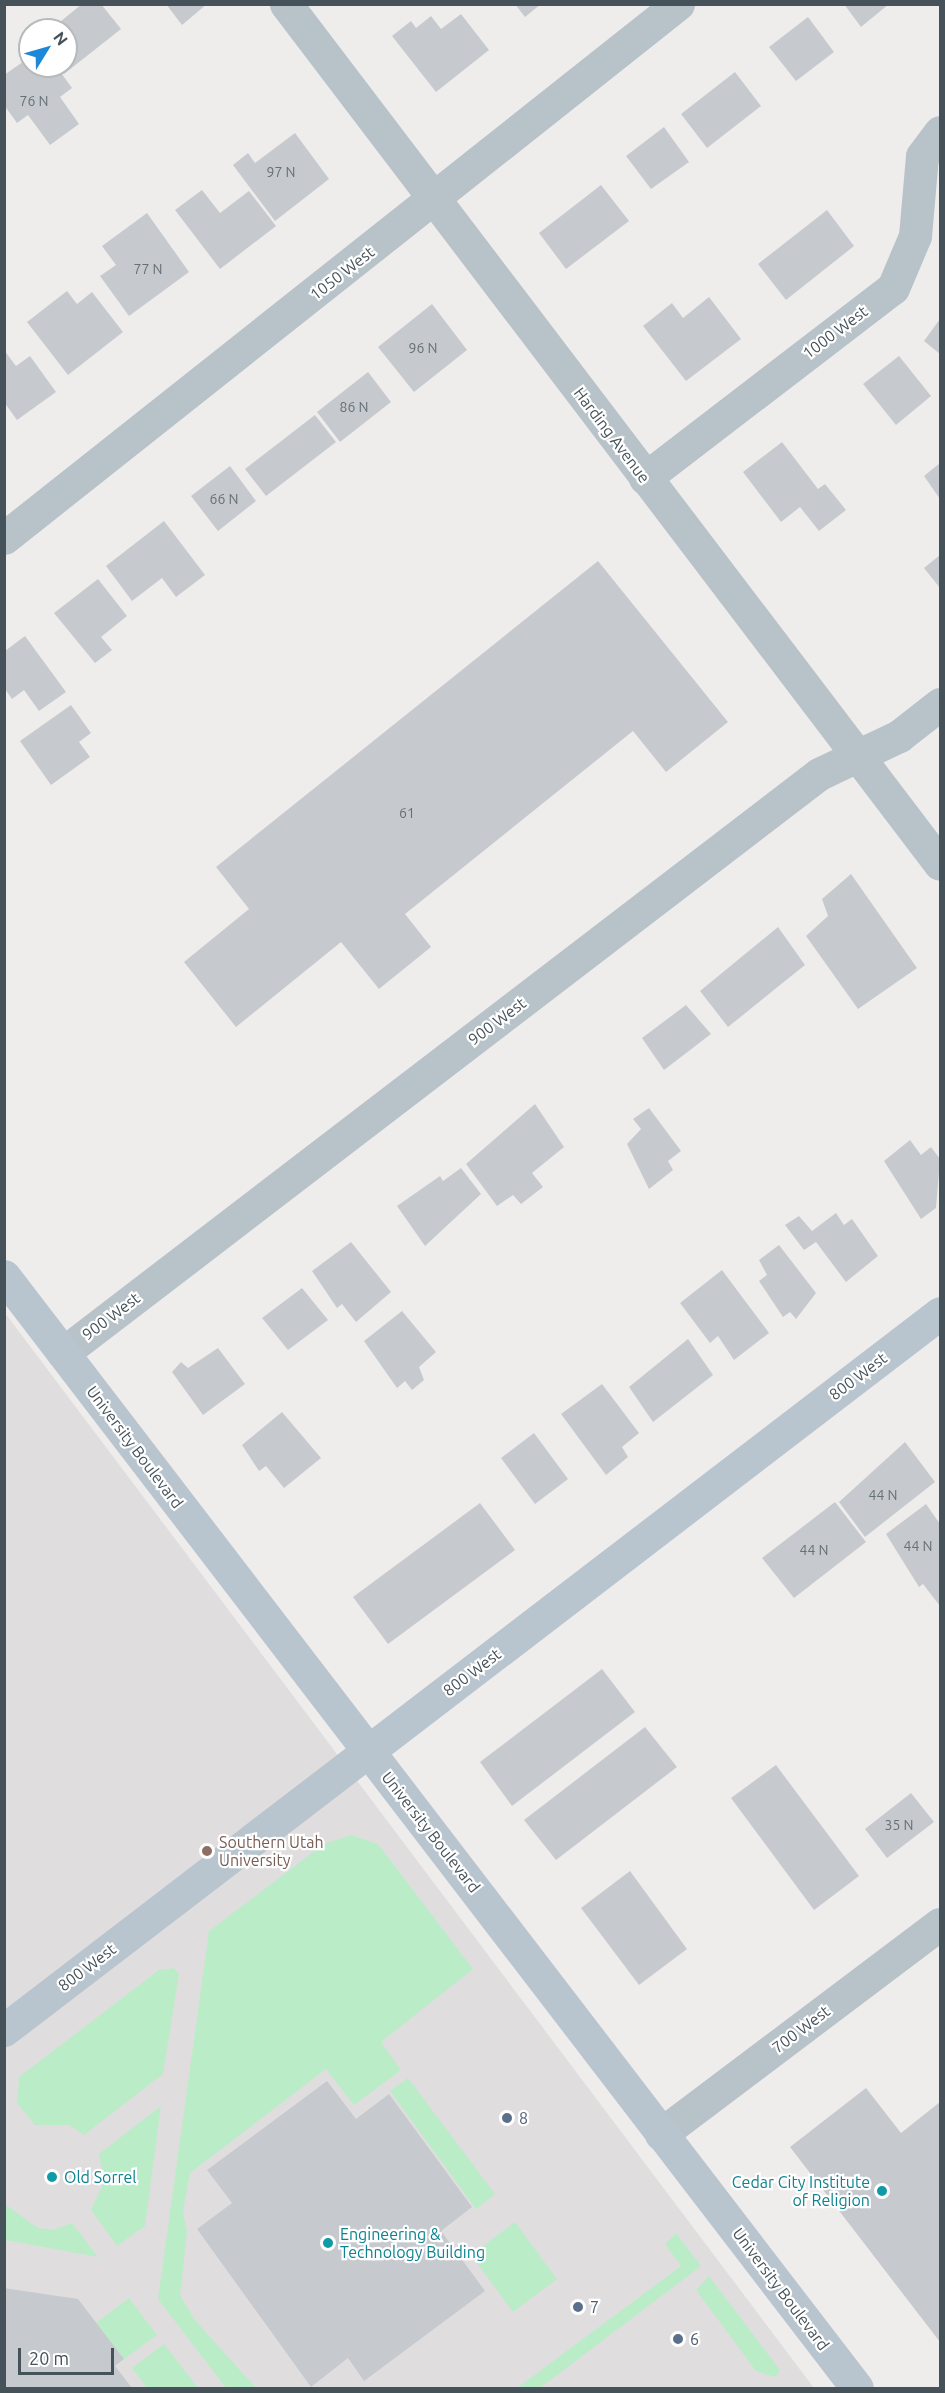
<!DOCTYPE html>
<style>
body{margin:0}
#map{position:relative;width:945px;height:2393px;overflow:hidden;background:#efecec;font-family:Ubuntu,sans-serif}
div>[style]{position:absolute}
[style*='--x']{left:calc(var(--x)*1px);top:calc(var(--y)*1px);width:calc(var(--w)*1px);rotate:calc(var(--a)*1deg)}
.education>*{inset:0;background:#e0ddde}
.green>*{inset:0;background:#baedc7}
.building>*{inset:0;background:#c6cacf}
.street>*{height:33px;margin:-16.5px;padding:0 16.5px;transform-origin:16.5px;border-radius:16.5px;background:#b7c3c9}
.secondary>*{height:33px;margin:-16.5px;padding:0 16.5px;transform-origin:16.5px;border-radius:16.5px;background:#b8c5ce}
.dots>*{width:16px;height:16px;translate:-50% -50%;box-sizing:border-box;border:3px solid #fff;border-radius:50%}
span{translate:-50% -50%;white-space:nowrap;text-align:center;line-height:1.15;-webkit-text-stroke:4.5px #fff;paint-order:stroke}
.number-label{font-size:14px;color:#657076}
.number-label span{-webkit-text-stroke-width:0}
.street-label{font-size:16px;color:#455259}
.education-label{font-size:16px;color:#785e54}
.left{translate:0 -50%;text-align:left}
.service-label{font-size:16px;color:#4e5e75}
.culture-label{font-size:16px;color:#0d838f}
.right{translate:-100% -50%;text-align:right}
.frame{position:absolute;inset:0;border:6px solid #455259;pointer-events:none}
.north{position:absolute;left:18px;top:18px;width:60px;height:60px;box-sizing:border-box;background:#fff;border:2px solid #b5babd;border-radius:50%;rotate:53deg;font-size:16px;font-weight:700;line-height:24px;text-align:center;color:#455259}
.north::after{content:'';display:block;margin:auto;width:21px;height:27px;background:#1d88d7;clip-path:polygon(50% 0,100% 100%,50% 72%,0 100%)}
.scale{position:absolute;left:18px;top:2348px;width:96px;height:27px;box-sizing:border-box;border:3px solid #455259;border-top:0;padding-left:8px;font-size:18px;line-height:21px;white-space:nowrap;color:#455259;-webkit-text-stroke:4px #fff;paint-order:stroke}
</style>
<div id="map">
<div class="education">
<i style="clip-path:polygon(5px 1313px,814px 2388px,5px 2388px)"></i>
</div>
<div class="green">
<i style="clip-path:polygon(351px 1835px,378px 1844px,473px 1969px,381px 2042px,401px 2070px,354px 2105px,326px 2069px,190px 2173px,183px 2211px,187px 2232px,180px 2295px,195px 2320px,256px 2388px,226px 2388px,158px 2299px,209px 1931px,324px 1844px)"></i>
<i style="clip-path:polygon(174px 1968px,179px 1974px,163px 2074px,84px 2135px,69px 2125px,35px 2125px,17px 2103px,19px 2077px,159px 1970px)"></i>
<i style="clip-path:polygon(408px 2078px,495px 2194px,476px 2209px,390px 2091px)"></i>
<i style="clip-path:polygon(161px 2106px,145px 2226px,117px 2246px,91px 2210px,104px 2182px,99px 2154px)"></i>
<i style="clip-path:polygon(5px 2204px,38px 2228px,53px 2230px,72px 2223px,98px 2257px,5px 2240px)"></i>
<i style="clip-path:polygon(515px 2222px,557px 2279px,513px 2312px,471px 2255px)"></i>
<i style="clip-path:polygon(676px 2233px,701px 2266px,540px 2388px,517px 2388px,681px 2266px,665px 2244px)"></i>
<i style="clip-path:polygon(709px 2276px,780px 2370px,775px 2377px,756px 2371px,696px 2290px)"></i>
<i style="clip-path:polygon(129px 2298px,157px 2335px,124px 2359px,96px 2323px)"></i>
<i style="clip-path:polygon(164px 2344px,198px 2388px,147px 2388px,132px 2368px)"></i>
</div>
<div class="building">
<i style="clip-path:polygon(82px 4px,101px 4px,121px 29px,64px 74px,58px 66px,66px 66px,66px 30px,50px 30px)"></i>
<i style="clip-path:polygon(166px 4px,207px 4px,182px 25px)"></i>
<i style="clip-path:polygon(515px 4px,541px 4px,525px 17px)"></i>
<i style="clip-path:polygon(844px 4px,889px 4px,861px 27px)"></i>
<i style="clip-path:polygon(461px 14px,489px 50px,436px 92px,392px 36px,411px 21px,416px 28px,431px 16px,441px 29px)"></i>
<i style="clip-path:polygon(808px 17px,834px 52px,796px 81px,769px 47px)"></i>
<i style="clip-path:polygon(30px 57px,30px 66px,56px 66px,72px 88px,60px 97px,79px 124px,50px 145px,28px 115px,17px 123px,4px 105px,4px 75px)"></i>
<i style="clip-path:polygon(735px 72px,761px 106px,707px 148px,681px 114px)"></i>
<i style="clip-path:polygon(664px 127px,689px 162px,651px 189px,626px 156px)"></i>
<i style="clip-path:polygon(295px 133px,329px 179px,275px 221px,233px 165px,248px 153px,255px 163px)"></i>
<i style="clip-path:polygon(601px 185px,629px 221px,566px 269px,539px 233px)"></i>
<i style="clip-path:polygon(202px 190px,220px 213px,249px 191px,276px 226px,220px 269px,175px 210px)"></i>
<i style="clip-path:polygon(827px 210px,854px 246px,786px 300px,758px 264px)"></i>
<i style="clip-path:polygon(147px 213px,189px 272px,129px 316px,100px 276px,116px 265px,102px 246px)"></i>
<i style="clip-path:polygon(67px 291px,77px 304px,92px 292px,123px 332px,68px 375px,27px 322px)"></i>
<i style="clip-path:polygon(709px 297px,741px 339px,686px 381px,643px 326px,672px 303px,683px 318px)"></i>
<i style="clip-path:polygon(432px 304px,467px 350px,414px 392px,378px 347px)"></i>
<i style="clip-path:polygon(940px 319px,940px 354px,924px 341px)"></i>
<i style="clip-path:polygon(4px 350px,16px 366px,30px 356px,56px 392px,17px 420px,4px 402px)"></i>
<i style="clip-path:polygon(899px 356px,931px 396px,896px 425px,863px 384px)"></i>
<i style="clip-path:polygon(368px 372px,391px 402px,340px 442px,317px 412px)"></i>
<i style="clip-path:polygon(315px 415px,336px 442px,266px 496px,245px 469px)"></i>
<i style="clip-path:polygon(782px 442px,818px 489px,825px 484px,846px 510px,819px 531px,800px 507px,781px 522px,743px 472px)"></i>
<i style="clip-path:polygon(940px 463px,940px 499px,924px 476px)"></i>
<i style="clip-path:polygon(230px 466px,256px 501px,218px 531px,191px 496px)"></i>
<i style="clip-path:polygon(164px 521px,205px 575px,176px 597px,162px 578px,132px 601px,106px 566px)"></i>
<i style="clip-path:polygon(940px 555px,940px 588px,924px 568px)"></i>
<i style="clip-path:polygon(598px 561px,728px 722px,666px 772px,633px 731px,405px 914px,431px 947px,379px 989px,341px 942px,236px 1027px,184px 962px,249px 909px,216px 867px)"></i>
<i style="clip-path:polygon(98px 579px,127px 616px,101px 637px,112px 650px,95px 663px,54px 613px)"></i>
<i style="clip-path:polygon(25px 636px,66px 692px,39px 711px,24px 690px,12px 699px,5px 689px,5px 651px)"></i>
<i style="clip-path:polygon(71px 705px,91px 733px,79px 742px,90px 757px,51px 785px,20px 741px)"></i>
<i style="clip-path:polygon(851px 874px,917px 968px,858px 1009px,806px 936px,828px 916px,822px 899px)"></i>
<i style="clip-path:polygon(778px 927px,805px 965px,728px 1027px,700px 991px)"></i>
<i style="clip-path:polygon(686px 1005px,711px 1034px,664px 1070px,642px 1038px)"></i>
<i style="clip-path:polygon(535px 1104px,564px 1147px,532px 1173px,543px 1187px,521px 1204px,513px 1195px,497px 1206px,466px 1164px)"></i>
<i style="clip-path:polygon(649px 1108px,681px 1151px,668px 1161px,673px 1170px,649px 1189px,627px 1144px,641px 1129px,633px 1119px)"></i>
<i style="clip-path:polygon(910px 1140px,921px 1155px,931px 1147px,940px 1159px,936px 1208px,921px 1219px,884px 1161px)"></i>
<i style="clip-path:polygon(461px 1168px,481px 1194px,425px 1246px,397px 1206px,440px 1176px,443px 1181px)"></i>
<i style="clip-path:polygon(836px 1213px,844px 1225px,852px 1219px,878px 1256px,846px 1282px,816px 1242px,804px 1250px,785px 1225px,799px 1216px,812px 1231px)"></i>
<i style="clip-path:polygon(351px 1242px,391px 1292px,356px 1322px,342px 1304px,337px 1308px,312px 1271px)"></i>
<i style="clip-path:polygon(779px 1245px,816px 1293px,796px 1319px,790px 1312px,783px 1317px,759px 1281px,767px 1275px,759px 1260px)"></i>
<i style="clip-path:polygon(722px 1270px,769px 1333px,734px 1360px,718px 1336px,710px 1343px,680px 1303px)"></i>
<i style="clip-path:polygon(302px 1288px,328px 1320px,288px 1350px,262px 1318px)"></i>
<i style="clip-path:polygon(402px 1311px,436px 1352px,419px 1367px,424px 1380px,412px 1390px,405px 1381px,397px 1388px,364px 1341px)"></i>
<i style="clip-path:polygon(688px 1339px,713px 1375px,653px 1422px,629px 1387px)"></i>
<i style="clip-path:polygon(218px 1348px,245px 1384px,203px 1415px,172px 1372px,181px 1362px,188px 1368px)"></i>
<i style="clip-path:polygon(602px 1384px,639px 1433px,622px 1447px,628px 1457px,606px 1475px,561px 1414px)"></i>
<i style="clip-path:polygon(282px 1412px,321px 1458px,284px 1488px,266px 1466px,259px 1471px,242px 1445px)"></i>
<i style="clip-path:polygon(534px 1433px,568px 1479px,535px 1504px,501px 1458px)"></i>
<i style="clip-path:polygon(905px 1442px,935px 1482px,865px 1537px,839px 1502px)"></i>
<i style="clip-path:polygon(835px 1502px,866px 1542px,794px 1598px,762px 1558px)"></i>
<i style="clip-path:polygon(480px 1503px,515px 1550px,388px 1644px,353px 1597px)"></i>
<i style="clip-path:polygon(926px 1504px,940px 1524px,940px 1606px,923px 1584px,919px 1587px,886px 1534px)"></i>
<i style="clip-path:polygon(602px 1669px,635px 1712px,512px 1806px,480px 1762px)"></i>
<i style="clip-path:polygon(645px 1727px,677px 1767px,556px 1860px,524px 1820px)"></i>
<i style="clip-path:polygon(776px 1765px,859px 1876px,814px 1910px,731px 1798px)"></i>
<i style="clip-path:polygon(911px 1793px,934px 1822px,887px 1858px,865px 1829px)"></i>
<i style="clip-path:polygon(630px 1871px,687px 1949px,639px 1985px,581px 1908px)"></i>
<i style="clip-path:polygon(327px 2081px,356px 2119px,389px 2094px,472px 2207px,441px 2231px,485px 2291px,364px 2381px,348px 2358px,311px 2387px,197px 2229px,232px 2203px,207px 2170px)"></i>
<i style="clip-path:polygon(866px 2088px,901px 2133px,940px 2102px,940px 2342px,790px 2147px)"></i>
<i style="clip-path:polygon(4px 2288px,78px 2299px,124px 2359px,115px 2366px,132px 2388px,4px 2388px)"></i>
</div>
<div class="street">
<i style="--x:286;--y:4;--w:1080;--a:52.75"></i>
<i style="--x:645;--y:478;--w:312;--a:-37.5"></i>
<i style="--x:893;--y:288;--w:56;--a:-67.1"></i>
<i style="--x:915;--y:236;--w:80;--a:-85"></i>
<i style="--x:922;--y:156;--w:30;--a:-53"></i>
<i style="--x:4;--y:538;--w:860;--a:-38.39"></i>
<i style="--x:63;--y:1353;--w:952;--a:-37.45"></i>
<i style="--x:819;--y:774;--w:89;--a:-25.4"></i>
<i style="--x:899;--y:736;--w:52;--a:-38"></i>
<i style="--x:661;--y:2134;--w:349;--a:-37"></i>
</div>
<div class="secondary">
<i style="--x:4;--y:1276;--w:1401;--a:52.51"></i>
<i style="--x:4;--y:2030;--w:1179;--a:-37.45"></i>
</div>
<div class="dots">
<i style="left:207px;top:1851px;background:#8d6e63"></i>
<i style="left:507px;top:2118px;background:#5c6f8a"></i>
<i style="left:52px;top:2177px;background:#0f9aa8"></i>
<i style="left:882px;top:2191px;background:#0f9aa8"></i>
<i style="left:328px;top:2243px;background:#0f9aa8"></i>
<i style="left:578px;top:2307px;background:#5c6f8a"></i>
<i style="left:678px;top:2339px;background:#5c6f8a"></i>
</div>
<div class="number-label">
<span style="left:34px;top:101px">76 N</span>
<span style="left:281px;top:172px">97 N</span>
<span style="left:148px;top:269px">77 N</span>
<span style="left:423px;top:348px">96 N</span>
<span style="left:354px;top:407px">86 N</span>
<span style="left:224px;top:499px">66 N</span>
<span style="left:407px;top:813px">61</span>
<span style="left:883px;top:1495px">44 N</span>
<span style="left:918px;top:1546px">44 N</span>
<span style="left:814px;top:1550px">44 N</span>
<span style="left:899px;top:1825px">35 N</span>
</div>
<div class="street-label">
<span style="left:342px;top:273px;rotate:-38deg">1050 West</span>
<span style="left:835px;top:332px;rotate:-37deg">1000 West</span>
<span style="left:612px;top:435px;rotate:53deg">Harding Avenue</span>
<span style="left:497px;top:1021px;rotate:-37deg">900 West</span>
<span style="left:111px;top:1316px;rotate:-37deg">900 West</span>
<span style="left:858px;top:1376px;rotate:-37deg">800 West</span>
<span style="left:135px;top:1447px;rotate:53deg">University Boulevard</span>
<span style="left:472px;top:1672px;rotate:-37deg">800 West</span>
<span style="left:431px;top:1832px;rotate:52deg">University Boulevard</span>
<span style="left:87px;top:1967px;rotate:-37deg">800 West</span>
<span style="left:801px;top:2029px;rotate:-37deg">700 West</span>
<span style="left:781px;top:2289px;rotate:53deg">University Boulevard</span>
</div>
<div class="education-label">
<span class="left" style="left:219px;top:1851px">Southern Utah<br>University</span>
</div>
<div class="service-label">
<span class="left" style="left:519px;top:2118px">8</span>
<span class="left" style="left:590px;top:2307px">7</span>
<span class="left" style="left:690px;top:2339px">6</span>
</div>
<div class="culture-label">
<span class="left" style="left:64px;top:2177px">Old Sorrel</span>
<span class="right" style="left:870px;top:2191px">Cedar City Institute<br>of Religion</span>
<span class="left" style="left:340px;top:2243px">Engineering &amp;<br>Technology Building</span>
</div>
<div class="frame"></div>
<div class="north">N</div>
<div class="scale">20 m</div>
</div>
